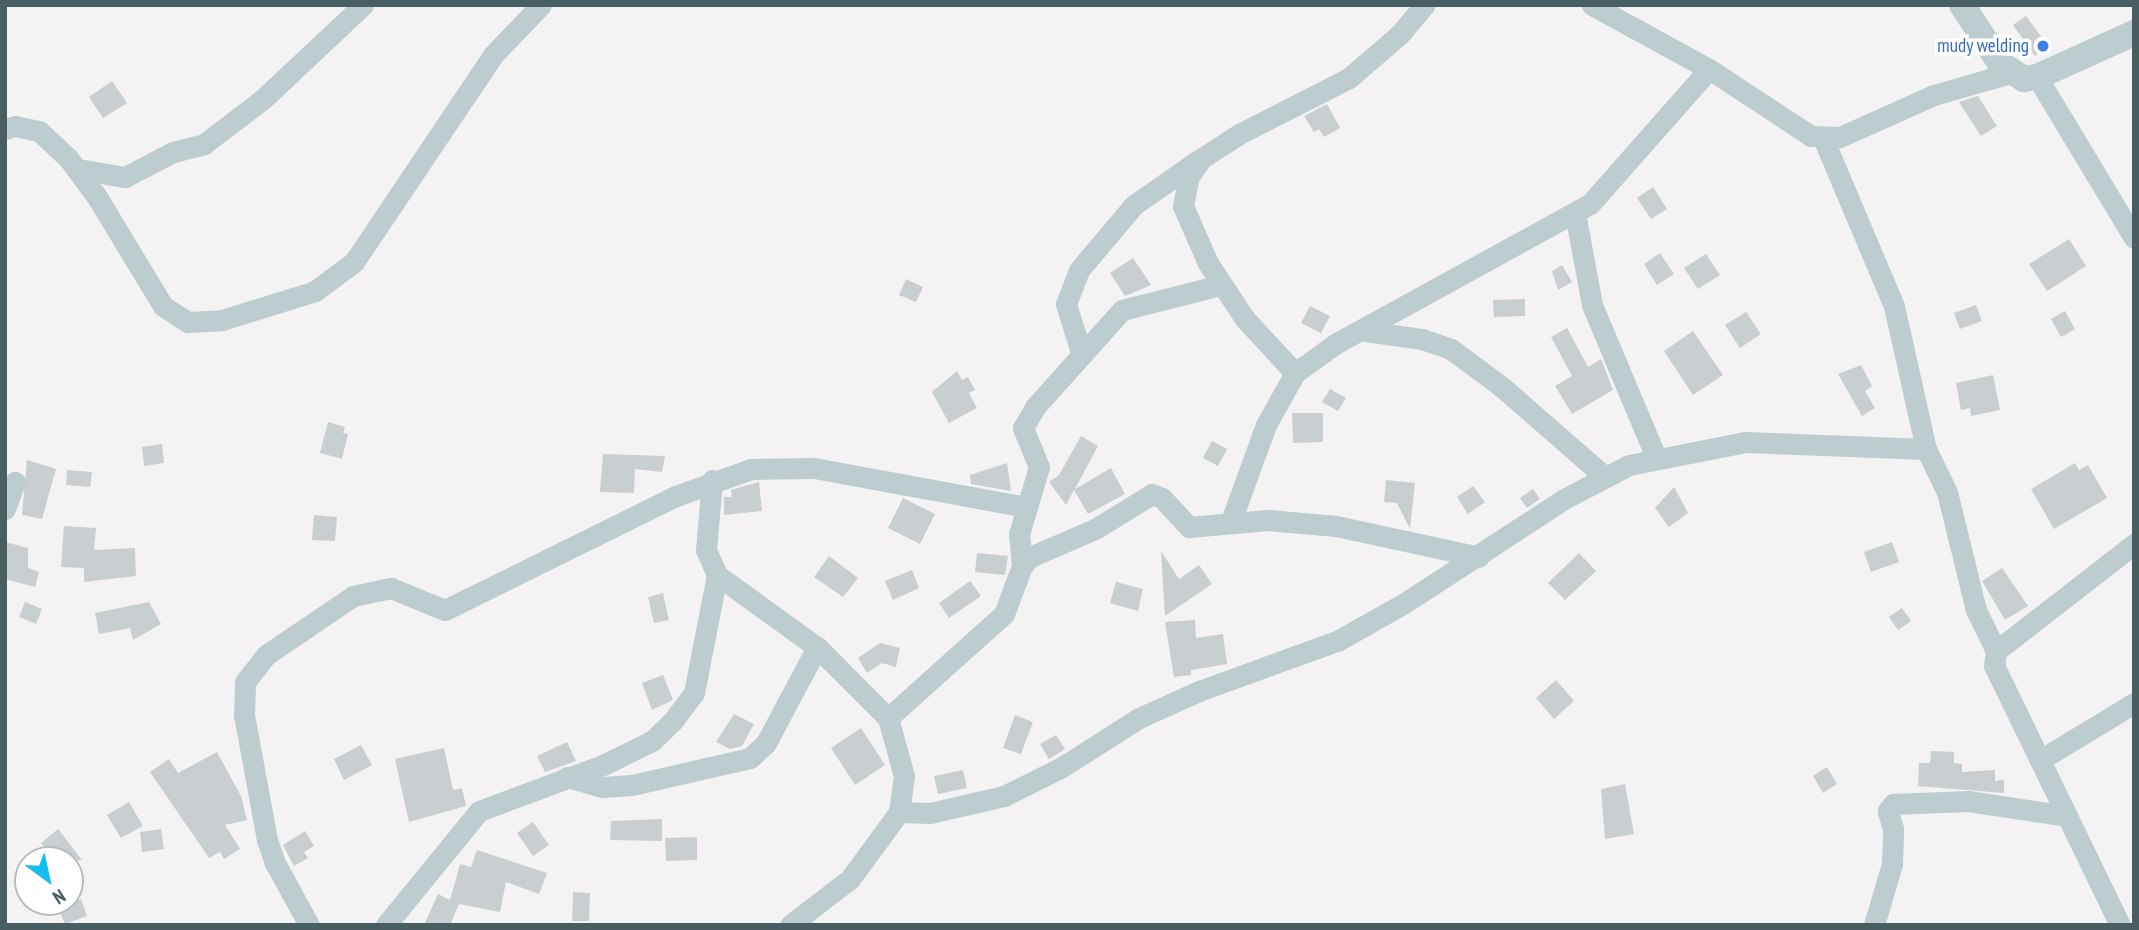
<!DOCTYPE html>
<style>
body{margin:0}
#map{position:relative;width:2139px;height:930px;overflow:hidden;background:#f4f2f3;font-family:"PT Sans Narrow",sans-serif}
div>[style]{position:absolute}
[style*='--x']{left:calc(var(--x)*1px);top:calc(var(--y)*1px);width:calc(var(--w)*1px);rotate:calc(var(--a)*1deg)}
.building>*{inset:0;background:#c9cfd1}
.minor>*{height:21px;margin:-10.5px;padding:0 10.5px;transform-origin:10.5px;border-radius:10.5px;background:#bdcdcf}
.tertiary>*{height:26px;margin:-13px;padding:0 13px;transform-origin:13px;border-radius:13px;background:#bdcdcf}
.dots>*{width:19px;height:19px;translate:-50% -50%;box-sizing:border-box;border:4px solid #fff;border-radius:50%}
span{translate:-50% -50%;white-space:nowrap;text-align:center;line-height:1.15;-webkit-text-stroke:7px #fff;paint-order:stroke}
.shop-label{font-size:19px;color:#366cbe}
.right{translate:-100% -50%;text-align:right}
.frame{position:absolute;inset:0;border:7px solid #495e60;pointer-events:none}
.north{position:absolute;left:14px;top:846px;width:70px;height:70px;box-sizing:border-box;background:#fff;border:2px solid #b6bfbf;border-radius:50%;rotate:147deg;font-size:19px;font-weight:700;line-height:28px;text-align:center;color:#495e60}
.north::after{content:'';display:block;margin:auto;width:24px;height:32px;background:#14bfed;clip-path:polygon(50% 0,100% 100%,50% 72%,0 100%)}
</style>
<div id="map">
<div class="building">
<i style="clip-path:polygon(2026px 16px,2048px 46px,2035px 56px,2013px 25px)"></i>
<i style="clip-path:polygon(112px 81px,127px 103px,103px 118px,89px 97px)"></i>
<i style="clip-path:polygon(1978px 96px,1997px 126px,1981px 136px,1959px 102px)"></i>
<i style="clip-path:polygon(1327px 104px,1340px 128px,1324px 137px,1319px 129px,1314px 132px,1304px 116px)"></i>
<i style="clip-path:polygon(1653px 187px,1667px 209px,1651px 219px,1637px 198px)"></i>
<i style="clip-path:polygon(2069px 239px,2086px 266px,2047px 291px,2029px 264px)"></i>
<i style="clip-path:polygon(1660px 253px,1674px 274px,1657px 285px,1644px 264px)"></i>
<i style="clip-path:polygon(1706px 254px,1720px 275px,1698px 289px,1684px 268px)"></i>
<i style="clip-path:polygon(1133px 258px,1151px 285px,1125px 296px,1110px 273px)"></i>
<i style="clip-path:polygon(1562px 265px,1572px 282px,1558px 290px,1552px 271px)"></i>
<i style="clip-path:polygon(906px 279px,923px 287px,916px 302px,899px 295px)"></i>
<i style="clip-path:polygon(1525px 299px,1525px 316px,1494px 317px,1493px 300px)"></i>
<i style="clip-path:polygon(1976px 305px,1982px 321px,1960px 329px,1954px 313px)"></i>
<i style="clip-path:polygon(1310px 306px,1330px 316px,1321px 333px,1301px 323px)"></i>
<i style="clip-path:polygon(2065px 311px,2075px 329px,2061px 337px,2051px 319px)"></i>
<i style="clip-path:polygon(1746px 312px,1761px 334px,1740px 348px,1725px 325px)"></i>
<i style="clip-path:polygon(1567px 328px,1588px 367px,1601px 359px,1613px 390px,1572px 414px,1555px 386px,1572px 376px,1551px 337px)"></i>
<i style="clip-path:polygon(1693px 331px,1723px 375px,1693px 395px,1664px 351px)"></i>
<i style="clip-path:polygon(1861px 365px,1872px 386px,1865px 391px,1875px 408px,1862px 416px,1838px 374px)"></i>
<i style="clip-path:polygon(957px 371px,962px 380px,968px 377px,975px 390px,969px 393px,977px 408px,949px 423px,932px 392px)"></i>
<i style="clip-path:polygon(1993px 375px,2000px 410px,1971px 416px,1970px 408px,1961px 410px,1956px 383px)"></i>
<i style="clip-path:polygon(1330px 389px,1346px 398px,1338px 411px,1322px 402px)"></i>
<i style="clip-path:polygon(1292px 413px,1323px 413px,1323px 442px,1293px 443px)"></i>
<i style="clip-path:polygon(328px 422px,345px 427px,343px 433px,348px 434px,342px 459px,320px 453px)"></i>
<i style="clip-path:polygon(1081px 436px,1098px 446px,1075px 489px,1111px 468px,1125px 494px,1088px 514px,1074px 490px,1066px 505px,1049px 482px,1059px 475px)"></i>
<i style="clip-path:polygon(1212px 441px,1227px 449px,1218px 466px,1203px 458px)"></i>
<i style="clip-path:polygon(162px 444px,164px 463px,144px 466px,142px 447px)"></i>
<i style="clip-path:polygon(603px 454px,665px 456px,662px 472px,635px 469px,634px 493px,600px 492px)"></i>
<i style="clip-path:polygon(27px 460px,56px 469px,42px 519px,22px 515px)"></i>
<i style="clip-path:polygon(1007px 463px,1011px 491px,971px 484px,970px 475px)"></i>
<i style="clip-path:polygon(2075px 463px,2079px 470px,2088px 465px,2107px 498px,2054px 529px,2031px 489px)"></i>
<i style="clip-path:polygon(67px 470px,92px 472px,90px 487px,66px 485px)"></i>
<i style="clip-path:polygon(1386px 480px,1415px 483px,1410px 529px,1397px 503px,1384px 502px)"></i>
<i style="clip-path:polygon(759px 482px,762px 511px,724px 515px,724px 497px,732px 497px,731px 490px)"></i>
<i style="clip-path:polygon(1473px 486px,1485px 502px,1468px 514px,1457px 497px)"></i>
<i style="clip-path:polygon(1674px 487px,1688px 513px,1669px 527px,1655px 508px)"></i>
<i style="clip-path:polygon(1533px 489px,1540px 499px,1527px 508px,1520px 498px)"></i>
<i style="clip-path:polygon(903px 498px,935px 514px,920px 544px,888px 528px)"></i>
<i style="clip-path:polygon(314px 515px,337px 517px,335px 541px,312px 540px)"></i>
<i style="clip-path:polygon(64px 526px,96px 528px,94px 550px,135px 548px,136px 576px,84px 582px,84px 568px,61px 567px)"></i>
<i style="clip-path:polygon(5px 542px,28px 548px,28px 568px,39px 572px,35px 587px,5px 579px)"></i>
<i style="clip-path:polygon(1892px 542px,1899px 562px,1871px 572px,1864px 552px)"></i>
<i style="clip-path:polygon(1161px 551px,1179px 579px,1199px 565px,1212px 584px,1165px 616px)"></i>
<i style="clip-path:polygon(977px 553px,1008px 556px,1005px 575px,975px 572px)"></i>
<i style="clip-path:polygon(1579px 553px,1596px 571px,1565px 600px,1548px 583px)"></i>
<i style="clip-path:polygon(829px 556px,858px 578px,843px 597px,814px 577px)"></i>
<i style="clip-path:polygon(2002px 568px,2028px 606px,2005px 620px,1982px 581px)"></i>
<i style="clip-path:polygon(912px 570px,919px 588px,893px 600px,885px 581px)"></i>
<i style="clip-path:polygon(970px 581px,981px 596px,949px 618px,939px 603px)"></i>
<i style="clip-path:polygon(1116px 582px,1143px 589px,1138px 611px,1110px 603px)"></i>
<i style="clip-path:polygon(663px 593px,669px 620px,654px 623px,648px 597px)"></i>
<i style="clip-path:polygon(25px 602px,42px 609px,36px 624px,19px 617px)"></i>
<i style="clip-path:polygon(149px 602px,161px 624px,133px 640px,130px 628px,99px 634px,95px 613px)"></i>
<i style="clip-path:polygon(1902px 608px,1911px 621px,1898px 630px,1889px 617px)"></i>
<i style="clip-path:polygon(1195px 620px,1196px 638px,1223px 634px,1227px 664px,1191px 670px,1191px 675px,1174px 677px,1165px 622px)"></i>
<i style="clip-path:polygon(880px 643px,900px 648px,896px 667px,882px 663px,867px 673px,858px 658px)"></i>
<i style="clip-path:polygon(663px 675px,673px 700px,652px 710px,642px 683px)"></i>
<i style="clip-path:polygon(1556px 680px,1574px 701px,1554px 719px,1536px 698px)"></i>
<i style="clip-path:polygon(734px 714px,754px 724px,742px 746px,730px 749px,716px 742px)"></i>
<i style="clip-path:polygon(1015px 715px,1033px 722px,1021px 754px,1003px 748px)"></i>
<i style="clip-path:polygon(861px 728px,885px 765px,855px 785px,831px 748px)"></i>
<i style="clip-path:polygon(1056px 735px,1065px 749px,1049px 759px,1040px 744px)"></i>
<i style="clip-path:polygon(567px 742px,576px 761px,545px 772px,537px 756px)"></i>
<i style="clip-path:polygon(361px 745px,372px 765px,344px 780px,334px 759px)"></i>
<i style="clip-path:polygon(444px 748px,453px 790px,462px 788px,466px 806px,409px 822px,395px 759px)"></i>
<i style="clip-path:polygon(1931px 751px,1954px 752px,1954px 763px,1962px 764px,1962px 772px,1995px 770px,1995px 781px,2004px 780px,2004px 793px,1918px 786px,1919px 763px,1930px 763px)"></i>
<i style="clip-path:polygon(217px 752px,241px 796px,247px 820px,225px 825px,240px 849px,224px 859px,220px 852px,209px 858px,150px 772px,169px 759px,178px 773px)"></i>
<i style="clip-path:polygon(1827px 767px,1837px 784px,1823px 793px,1813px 776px)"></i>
<i style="clip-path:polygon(963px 770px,967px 788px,938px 794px,934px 776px)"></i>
<i style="clip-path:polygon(1625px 784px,1634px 834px,1605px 839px,1601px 789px)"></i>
<i style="clip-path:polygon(129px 802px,143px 826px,121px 838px,107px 815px)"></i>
<i style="clip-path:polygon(662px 819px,662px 841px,610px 840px,611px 821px)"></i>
<i style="clip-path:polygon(533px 822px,549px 845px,533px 856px,517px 833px)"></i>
<i style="clip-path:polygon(58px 829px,82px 860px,55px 860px,41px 843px)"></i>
<i style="clip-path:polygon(161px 829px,164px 849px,142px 852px,140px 832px)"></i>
<i style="clip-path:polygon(305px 831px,314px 846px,304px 852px,308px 858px,294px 866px,283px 845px)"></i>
<i style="clip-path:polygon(697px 837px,697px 860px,666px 861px,665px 838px)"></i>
<i style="clip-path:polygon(477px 850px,547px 873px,539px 894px,506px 882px,500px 912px,459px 904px,450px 925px,424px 925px,438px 894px,450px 900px,460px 864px,471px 867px)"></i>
<i style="clip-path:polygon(573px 892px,590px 893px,589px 921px,572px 921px)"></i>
<i style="clip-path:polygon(81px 899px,87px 916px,65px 924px,58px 907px)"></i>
</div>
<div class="minor">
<i style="--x:1592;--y:5;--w:133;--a:28.7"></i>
<i style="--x:1709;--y:69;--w:122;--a:33.3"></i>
<i style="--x:1811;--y:136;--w:29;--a:2"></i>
<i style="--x:1840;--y:137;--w:103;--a:-24.1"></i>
<i style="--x:1934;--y:95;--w:79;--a:-16.1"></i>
<i style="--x:2037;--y:77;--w:188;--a:58.9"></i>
<i style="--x:5;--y:129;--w:10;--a:-17"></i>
<i style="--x:15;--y:126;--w:25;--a:12"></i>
<i style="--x:39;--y:131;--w:40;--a:43"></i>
<i style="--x:68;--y:158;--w:49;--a:53.4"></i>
<i style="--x:97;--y:197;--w:127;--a:58.8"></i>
<i style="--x:163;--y:306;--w:30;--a:33"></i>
<i style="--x:188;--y:322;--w:34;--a:-3"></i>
<i style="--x:222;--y:320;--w:97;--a:-17.3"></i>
<i style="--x:315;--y:291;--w:49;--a:-36.6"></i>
<i style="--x:354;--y:262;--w:249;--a:-56.1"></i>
<i style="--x:493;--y:55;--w:69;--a:-46.2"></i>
<i style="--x:1823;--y:138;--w:182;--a:67.1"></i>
<i style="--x:1894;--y:306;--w:147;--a:77.4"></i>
<i style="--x:1926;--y:449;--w:48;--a:64"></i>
<i style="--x:1947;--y:492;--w:122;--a:76.2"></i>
<i style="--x:1976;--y:610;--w:46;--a:64"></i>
<i style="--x:78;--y:169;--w:48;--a:9.7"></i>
<i style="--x:125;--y:177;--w:54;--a:-27.5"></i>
<i style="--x:173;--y:152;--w:32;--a:-14"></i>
<i style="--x:204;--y:144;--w:74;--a:-37.3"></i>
<i style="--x:263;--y:99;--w:137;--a:-43.2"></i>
<i style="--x:1575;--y:213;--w:94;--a:79.5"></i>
<i style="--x:1592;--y:305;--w:165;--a:67.2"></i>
<i style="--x:1365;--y:331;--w:58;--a:8"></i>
<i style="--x:1422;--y:339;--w:31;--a:19"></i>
<i style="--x:1451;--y:349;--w:64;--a:36.7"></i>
<i style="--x:1502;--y:387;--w:135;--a:41.1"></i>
<i style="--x:1081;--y:352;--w:50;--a:-107.4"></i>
<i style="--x:1066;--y:304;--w:36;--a:-69"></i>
<i style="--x:1079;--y:270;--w:85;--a:-49.8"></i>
<i style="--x:1134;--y:205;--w:77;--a:-34.9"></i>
<i style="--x:1295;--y:373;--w:74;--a:-132.8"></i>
<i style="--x:1245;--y:319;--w:67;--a:-123.5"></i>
<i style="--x:1208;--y:263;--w:62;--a:-113.7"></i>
<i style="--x:1183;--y:206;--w:31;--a:-79"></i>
<i style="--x:1189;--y:176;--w:22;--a:-54"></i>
<i style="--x:1202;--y:158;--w:46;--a:-32.7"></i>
<i style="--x:1241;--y:133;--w:121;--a:-27"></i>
<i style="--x:1349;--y:78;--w:67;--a:-40.8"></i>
<i style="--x:1400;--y:34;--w:38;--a:-50"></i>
<i style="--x:712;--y:480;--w:70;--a:94.9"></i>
<i style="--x:706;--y:550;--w:27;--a:66"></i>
<i style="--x:717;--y:575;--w:123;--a:35.8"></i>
<i style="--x:817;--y:647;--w:100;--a:45"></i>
<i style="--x:5;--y:509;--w:29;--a:-70"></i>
<i style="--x:1231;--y:521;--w:102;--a:-70"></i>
<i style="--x:1266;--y:425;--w:60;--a:-60.9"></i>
<i style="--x:1295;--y:373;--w:49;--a:-35.9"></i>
<i style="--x:1335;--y:344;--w:291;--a:-28.8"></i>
<i style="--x:1590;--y:204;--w:180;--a:-48.6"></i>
<i style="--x:1022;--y:566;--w:32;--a:-95"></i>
<i style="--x:1019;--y:534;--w:70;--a:-73.4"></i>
<i style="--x:1039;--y:467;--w:42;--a:-112.3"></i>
<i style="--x:1023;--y:428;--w:24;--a:-60"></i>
<i style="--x:1035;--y:407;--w:130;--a:-48.1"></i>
<i style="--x:1122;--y:310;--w:101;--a:-14.3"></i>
<i style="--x:2040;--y:760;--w:110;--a:-31.2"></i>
<i style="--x:567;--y:777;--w:37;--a:16"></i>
<i style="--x:603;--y:787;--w:29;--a:-4"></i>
<i style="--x:632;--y:785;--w:121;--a:-12.9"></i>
<i style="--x:750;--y:758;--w:22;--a:-43"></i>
<i style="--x:766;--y:743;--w:109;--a:-62"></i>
<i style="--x:899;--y:812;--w:31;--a:2"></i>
<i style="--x:930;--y:813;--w:76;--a:-12.9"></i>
<i style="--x:1004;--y:796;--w:65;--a:-26.6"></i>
<i style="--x:1062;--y:767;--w:91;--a:-32.5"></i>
<i style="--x:1139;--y:718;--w:66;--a:-24.2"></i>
<i style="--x:1199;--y:691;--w:149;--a:-20"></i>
<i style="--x:1339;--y:640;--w:73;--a:-29.4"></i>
<i style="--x:1403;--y:604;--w:192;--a:-33.1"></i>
<i style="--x:1564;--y:499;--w:73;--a:-27.6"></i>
<i style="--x:1629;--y:465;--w:118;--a:-11.2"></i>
<i style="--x:1745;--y:442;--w:181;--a:2.2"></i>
<i style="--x:309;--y:925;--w:71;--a:-118.7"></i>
<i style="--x:275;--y:863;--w:24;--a:-109"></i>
<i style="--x:267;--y:840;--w:127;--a:-100.4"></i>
<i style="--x:244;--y:715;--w:33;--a:-88"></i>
<i style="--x:245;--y:682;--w:34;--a:-52"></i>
<i style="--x:266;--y:655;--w:105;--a:-34.1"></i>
<i style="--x:353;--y:596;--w:39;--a:-12"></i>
<i style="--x:391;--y:588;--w:58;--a:22.2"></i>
<i style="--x:445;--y:610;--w:258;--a:-26.3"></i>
<i style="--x:676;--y:496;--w:80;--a:-19.8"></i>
<i style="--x:751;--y:469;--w:63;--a:-0.9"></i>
<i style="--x:814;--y:468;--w:216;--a:10.4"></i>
<i style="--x:386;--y:925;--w:147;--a:-50.8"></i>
<i style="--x:479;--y:811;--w:132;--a:-20.4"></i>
<i style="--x:603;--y:765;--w:55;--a:-26.1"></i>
<i style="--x:652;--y:741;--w:28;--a:-44"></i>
<i style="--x:672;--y:722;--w:36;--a:-53"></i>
<i style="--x:694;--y:693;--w:120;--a:-79"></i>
<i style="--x:790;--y:925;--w:76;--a:-37.5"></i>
<i style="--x:850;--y:879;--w:83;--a:-53.8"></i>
<i style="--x:899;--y:812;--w:36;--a:-82"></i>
<i style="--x:904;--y:776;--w:60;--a:-105.4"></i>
<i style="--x:888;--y:718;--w:156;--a:-41.9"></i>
<i style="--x:1004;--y:614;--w:51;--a:-69.4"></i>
<i style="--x:1022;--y:566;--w:12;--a:-48"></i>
<i style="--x:1030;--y:557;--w:71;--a:-23.3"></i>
<i style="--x:1095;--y:529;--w:67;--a:-31.6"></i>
<i style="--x:1152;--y:494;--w:11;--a:22"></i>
<i style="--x:1162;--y:498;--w:40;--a:47"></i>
<i style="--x:1189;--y:527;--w:79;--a:-5.1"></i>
<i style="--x:1268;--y:520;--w:68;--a:5"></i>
<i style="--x:1336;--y:526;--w:146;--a:12.2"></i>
<i style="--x:1874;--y:925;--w:64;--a:-73.6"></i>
<i style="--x:1892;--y:864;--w:35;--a:-88"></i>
<i style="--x:1893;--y:829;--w:19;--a:-106"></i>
<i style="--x:1888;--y:811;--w:9;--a:-54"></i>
<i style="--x:1893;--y:804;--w:75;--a:-2.3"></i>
<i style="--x:1968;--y:801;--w:100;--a:8.6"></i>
<i style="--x:2120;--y:925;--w:288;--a:-115.9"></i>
<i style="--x:1994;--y:666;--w:15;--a:-82"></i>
<i style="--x:1996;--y:651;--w:175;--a:-37.8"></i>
</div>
<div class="tertiary">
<i style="--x:1962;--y:5;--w:69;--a:56.8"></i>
<i style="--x:2000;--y:63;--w:29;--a:34"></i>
<i style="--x:2024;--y:79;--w:13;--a:-9"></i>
<i style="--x:2037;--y:77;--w:107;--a:-24.4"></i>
</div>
<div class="dots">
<i style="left:2043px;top:46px;background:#3f7fe0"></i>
</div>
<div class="shop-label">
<span class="right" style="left:2029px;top:46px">mudy welding</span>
</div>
<div class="frame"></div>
<div class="north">N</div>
</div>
